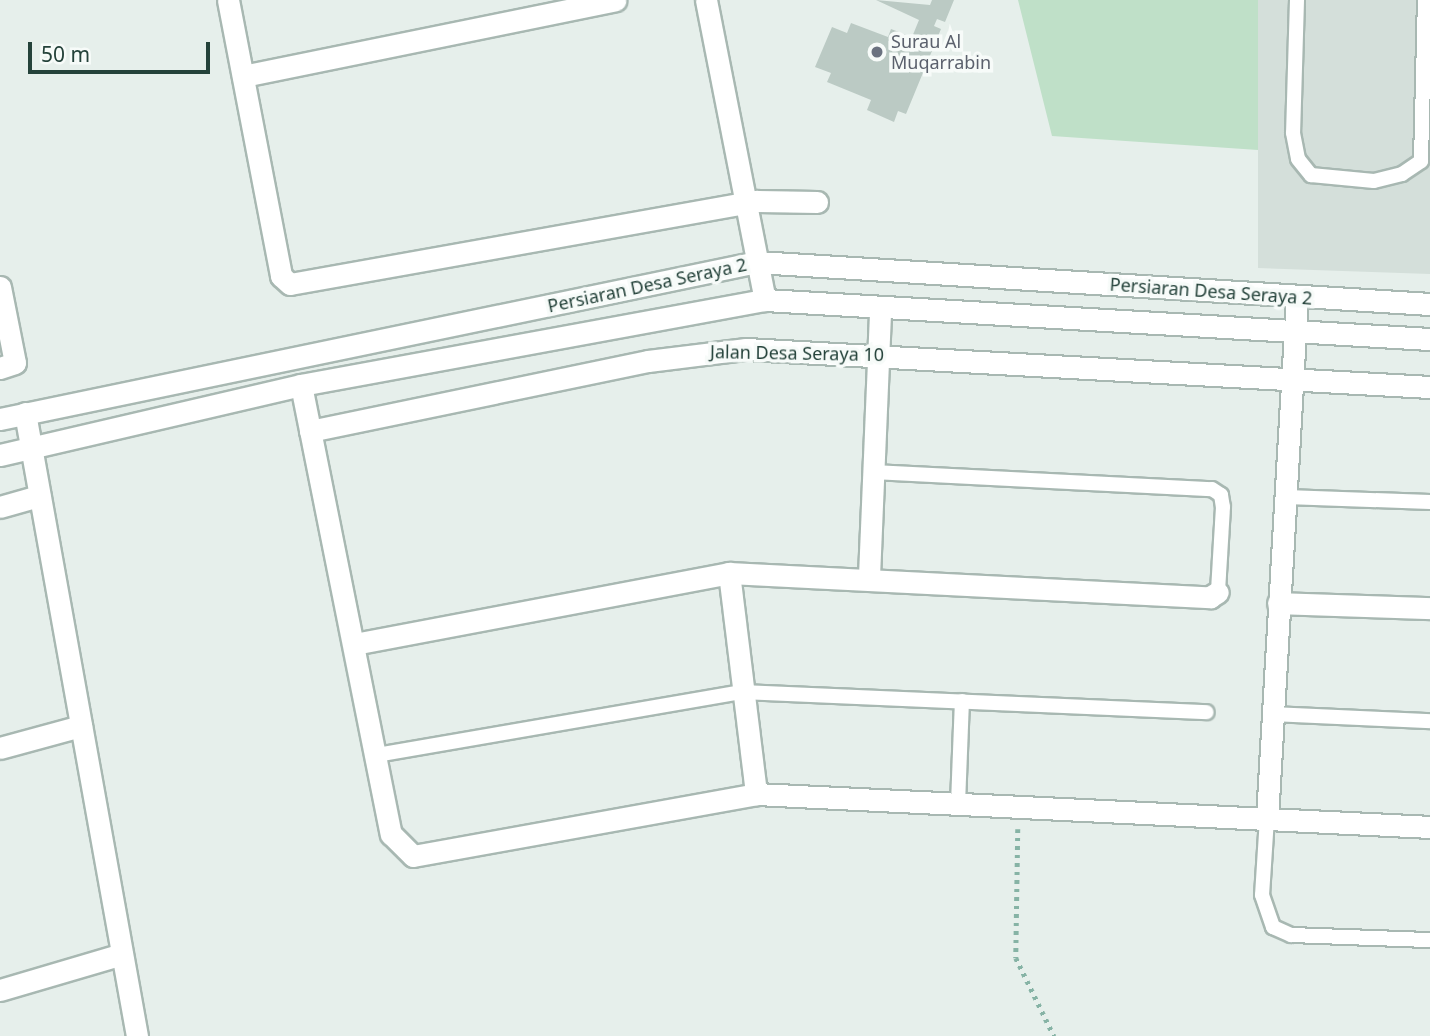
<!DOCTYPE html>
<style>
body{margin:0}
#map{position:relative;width:1430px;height:1036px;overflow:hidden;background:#e6efeb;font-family:"Noto Sans",sans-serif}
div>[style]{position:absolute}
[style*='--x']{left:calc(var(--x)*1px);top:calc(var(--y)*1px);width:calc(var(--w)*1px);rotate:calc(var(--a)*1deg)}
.built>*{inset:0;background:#d4dfda}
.green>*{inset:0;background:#bfe0c8}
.building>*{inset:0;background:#bbcac4}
.path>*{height:4.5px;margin-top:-2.25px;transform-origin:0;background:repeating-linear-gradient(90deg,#86b3a5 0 3.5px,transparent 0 8.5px)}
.roads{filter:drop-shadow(2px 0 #a8b8b2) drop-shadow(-2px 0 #a8b8b2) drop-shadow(0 2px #a8b8b2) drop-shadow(0 -2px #a8b8b2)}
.service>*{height:14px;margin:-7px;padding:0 7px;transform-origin:7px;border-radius:7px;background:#fff}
.minor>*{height:21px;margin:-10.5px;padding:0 10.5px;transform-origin:10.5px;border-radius:10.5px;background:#fff}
.dots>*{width:19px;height:19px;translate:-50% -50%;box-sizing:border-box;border:4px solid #f7fbf9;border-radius:50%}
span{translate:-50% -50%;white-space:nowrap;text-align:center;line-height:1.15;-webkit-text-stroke:7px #f7fbf9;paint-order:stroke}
.worship-label{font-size:18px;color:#5b616d}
.left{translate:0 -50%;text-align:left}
.street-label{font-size:18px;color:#24423a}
.scale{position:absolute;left:28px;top:42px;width:182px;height:32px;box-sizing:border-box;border:4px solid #24423a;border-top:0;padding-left:9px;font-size:21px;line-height:24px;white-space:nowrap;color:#24423a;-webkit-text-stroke:5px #f7fbf9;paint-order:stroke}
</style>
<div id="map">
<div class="built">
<i style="clip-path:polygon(1258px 0,1430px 0,1430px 274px,1258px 268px)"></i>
</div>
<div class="green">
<i style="clip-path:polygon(1018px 0,1258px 0,1258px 150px,1052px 136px)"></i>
</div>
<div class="building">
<i style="clip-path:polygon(876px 0,930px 5px,932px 0,954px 0,945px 22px,937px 19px,934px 26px,941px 29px,906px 114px,898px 111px,894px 122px,867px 110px,871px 100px,827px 82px,831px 73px,815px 67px,832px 27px,847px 33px,851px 23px,888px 37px,891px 29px,912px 37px,919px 20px)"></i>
</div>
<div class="path">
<i style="--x:1018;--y:829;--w:129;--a:90.9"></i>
<i style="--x:1016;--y:958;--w:87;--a:64"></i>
</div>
<div class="roads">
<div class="service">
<i style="--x:1297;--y:0;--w:133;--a:91.7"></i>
<i style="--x:1293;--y:133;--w:26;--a:79"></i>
<i style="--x:1298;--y:159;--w:21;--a:51"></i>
<i style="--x:1311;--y:175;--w:63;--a:5.4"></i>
<i style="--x:1374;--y:181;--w:29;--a:-14"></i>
<i style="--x:1402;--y:174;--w:23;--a:-34"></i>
<i style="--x:1421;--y:161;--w:161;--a:-88.6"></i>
<i style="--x:873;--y:472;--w:339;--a:2.9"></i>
<i style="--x:1212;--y:489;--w:11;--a:34"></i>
<i style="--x:1221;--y:495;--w:12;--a:81"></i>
<i style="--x:1223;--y:507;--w:85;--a:93.4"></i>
<i style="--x:1286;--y:497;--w:144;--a:2"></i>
<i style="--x:1273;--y:714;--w:157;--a:2.6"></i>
<i style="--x:377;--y:755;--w:371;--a:-9.8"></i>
<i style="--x:743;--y:692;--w:464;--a:2.5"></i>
<i style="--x:958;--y:804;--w:103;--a:-87.8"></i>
<i style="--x:1267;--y:818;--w:77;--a:93.7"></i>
<i style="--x:1262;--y:895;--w:34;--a:71"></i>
<i style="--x:1273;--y:927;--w:20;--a:24"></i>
<i style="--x:1291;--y:935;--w:139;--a:2.1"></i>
</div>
<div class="minor">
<i style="--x:228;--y:0;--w:281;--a:79.1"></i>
<i style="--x:281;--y:276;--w:12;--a:42"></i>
<i style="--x:290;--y:284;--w:474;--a:-10.1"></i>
<i style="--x:757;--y:201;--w:60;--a:1"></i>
<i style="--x:706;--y:0;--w:306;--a:78.9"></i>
<i style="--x:243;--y:76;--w:380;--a:-11.5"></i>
<i style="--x:0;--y:287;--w:77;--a:78.8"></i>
<i style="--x:15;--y:363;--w:16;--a:162"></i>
<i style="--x:301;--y:385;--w:458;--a:78.7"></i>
<i style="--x:391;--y:834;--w:31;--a:45"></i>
<i style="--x:413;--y:856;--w:349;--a:-10.2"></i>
<i style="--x:756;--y:794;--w:675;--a:2.8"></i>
<i style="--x:25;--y:413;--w:633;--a:79.81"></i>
<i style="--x:0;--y:419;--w:773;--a:-11.72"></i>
<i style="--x:757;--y:262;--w:674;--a:3.57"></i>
<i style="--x:310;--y:431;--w:345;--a:-11.7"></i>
<i style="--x:648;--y:361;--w:99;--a:-7"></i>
<i style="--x:746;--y:349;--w:685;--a:3.18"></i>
<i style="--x:0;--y:455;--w:309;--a:-13.1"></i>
<i style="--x:301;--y:385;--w:472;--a:-10.4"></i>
<i style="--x:765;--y:300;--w:666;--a:3.36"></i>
<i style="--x:0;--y:507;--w:41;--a:-15.8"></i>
<i style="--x:729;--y:573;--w:223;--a:83"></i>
<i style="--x:869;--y:576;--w:266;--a:-87.6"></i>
<i style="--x:1278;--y:603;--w:152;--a:1.9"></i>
<i style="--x:354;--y:644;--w:382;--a:-10.7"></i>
<i style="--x:729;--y:573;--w:482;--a:2.9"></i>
<i style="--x:1210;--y:597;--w:9;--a:-32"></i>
<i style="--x:0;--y:748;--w:84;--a:-15.2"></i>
<i style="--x:1267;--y:818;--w:522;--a:-86.7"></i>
<i style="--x:0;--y:990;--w:127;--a:-16.4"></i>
</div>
</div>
<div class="dots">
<i style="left:877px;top:52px;background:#6b7280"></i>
</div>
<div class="worship-label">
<span class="left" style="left:891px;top:52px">Surau Al<br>Muqarrabin</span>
</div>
<div class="street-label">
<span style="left:647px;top:285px;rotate:-12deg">Persiaran Desa Seraya 2</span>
<span style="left:1211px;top:291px;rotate:4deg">Persiaran Desa Seraya 2</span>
<span style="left:797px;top:353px;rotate:1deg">Jalan Desa Seraya 10</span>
</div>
<div class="scale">50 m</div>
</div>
